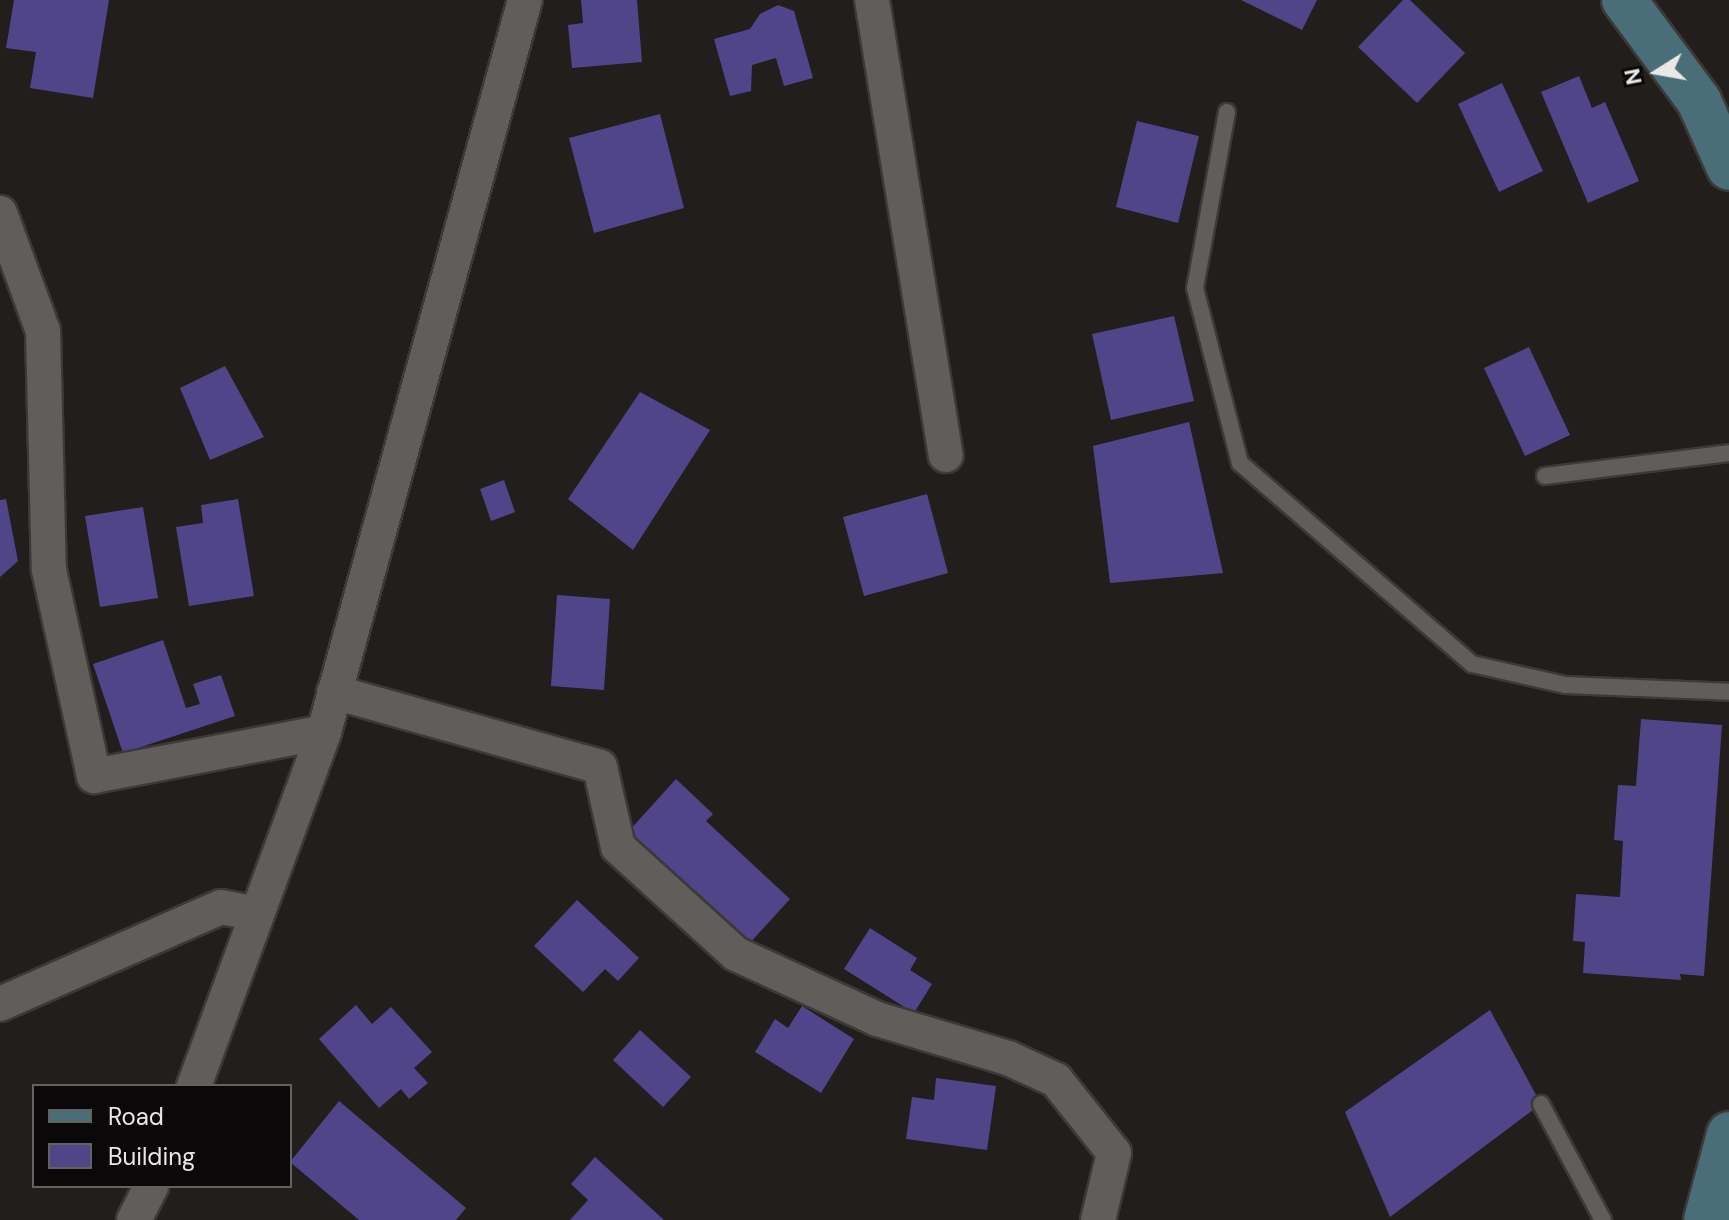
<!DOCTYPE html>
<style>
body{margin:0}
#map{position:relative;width:1729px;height:1220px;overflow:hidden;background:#211e1c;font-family:"DM Sans",sans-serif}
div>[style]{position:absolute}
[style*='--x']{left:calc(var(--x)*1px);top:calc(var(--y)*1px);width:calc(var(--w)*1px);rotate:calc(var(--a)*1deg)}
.building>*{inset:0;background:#51458a}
.roads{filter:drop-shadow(2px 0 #3c3938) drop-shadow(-2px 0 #3c3938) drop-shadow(0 2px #3c3938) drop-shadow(0 -2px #3c3938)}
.service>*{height:16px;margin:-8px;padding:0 8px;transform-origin:8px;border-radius:8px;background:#605d5a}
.minor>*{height:34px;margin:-17px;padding:0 17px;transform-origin:17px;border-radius:17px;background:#605d5a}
.secondary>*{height:44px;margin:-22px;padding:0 22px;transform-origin:22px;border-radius:22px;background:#496e78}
span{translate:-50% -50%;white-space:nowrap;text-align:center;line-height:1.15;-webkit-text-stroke:7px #0a0808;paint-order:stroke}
.legend{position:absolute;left:32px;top:1084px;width:260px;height:104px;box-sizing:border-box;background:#0a0808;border:2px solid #646261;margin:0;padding:10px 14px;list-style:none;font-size:24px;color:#eae8e6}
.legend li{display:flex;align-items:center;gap:16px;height:40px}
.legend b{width:40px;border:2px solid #646261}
.north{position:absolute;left:1617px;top:32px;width:80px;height:80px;-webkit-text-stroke:6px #0a0808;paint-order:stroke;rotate:259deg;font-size:22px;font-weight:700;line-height:32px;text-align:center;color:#eae8e6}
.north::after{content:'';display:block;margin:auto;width:28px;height:36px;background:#eae8e6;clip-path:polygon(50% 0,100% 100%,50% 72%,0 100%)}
</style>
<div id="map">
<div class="building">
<i style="clip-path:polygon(14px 0,109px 0,93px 98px,30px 88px,36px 52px,6px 48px)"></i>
<i style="clip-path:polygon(581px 0,637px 0,642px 62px,572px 68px,568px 25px,583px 23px)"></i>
<i style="clip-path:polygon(1241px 0,1317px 0,1302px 30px)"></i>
<i style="clip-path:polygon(1403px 0,1410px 0,1465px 53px,1417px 103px,1358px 47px)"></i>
<i style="clip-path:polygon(778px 5px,794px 11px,813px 78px,784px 86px,776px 58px,752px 65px,751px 91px,730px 96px,714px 39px,750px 29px,760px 14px)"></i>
<i style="clip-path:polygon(1579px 76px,1592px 108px,1605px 102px,1639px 181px,1588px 203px,1541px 92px)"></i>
<i style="clip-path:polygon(1502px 83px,1543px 171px,1499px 192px,1458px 104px)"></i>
<i style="clip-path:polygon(660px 114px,684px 208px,594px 233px,569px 138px)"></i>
<i style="clip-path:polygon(1137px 121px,1199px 136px,1178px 223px,1116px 207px)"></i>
<i style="clip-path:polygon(1174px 316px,1194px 401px,1111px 420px,1092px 334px)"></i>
<i style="clip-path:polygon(1529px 347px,1570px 435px,1525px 456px,1484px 368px)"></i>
<i style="clip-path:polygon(225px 366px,264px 437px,210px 460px,180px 388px)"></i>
<i style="clip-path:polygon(640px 392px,710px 430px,633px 550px,568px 499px)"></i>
<i style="clip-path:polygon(1189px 422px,1223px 573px,1110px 583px,1093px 446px)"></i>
<i style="clip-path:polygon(504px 480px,515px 512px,491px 521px,480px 489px)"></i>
<i style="clip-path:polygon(927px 494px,948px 573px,864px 596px,843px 517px)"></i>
<i style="clip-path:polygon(6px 499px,18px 561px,0 577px,0 500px)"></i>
<i style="clip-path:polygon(238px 499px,254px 596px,189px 606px,176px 527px,203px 523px,201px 505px)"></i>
<i style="clip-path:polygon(143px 507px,158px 598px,100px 607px,85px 516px)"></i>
<i style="clip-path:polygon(557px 595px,610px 599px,604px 690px,551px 686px)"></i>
<i style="clip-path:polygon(163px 640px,186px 708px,200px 704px,193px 684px,221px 675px,235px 716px,123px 753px,93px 664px)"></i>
<i style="clip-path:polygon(1641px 719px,1722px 725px,1704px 976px,1680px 974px,1681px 980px,1583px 973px,1585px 942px,1573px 941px,1576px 894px,1620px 897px,1623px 841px,1614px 840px,1618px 785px,1636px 786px)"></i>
<i style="clip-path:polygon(676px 779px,713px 814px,706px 821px,790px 899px,748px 945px,627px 833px)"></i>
<i style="clip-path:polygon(577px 900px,639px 958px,618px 981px,605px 969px,583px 992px,534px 946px)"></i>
<i style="clip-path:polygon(870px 928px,917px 958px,910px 970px,932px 984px,914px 1013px,844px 969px)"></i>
<i style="clip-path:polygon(356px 1005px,372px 1024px,391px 1007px,432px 1052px,414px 1068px,428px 1083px,409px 1099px,401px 1089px,379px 1108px,319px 1039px)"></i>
<i style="clip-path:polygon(802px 1006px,854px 1039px,821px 1093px,755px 1052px,775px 1019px,788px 1028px)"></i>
<i style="clip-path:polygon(1490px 1010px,1541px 1104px,1390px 1217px,1345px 1112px)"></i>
<i style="clip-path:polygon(640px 1030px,691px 1077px,663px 1107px,613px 1060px)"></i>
<i style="clip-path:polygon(936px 1078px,996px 1086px,987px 1150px,906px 1139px,912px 1097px,934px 1100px)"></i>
<i style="clip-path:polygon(339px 1101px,466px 1208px,456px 1220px,359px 1220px,290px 1162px)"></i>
<i style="clip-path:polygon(595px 1157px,664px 1220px,570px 1220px,588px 1200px,571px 1184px)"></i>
</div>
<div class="roads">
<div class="service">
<i style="--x:1227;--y:112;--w:179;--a:100.3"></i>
<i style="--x:1195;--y:288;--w:181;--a:75.6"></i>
<i style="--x:1240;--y:463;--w:307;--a:40.9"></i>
<i style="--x:1472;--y:664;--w:95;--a:12.7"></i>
<i style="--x:1565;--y:685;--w:164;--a:2.4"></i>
<i style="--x:1545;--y:476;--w:185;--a:-7.1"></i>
<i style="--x:1541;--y:1104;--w:132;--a:61.9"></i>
</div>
<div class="minor">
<i style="--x:872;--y:0;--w:461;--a:80.8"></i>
<i style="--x:0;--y:213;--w:126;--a:70"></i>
<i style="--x:43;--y:331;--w:239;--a:88.6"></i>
<i style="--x:49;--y:570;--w:211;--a:77.7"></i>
<i style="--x:94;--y:776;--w:234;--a:-10.8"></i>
<i style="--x:334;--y:692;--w:276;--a:15.7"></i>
<i style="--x:600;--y:767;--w:82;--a:77.3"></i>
<i style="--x:618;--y:847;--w:159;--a:42.2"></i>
<i style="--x:736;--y:954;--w:155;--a:24.7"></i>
<i style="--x:877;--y:1019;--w:137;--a:16.6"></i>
<i style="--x:1008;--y:1058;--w:53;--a:24.6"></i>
<i style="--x:1056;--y:1080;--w:93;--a:51.5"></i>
<i style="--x:1114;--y:1153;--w:69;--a:103.4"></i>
<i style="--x:0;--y:1004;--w:241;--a:-23.7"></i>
<i style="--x:221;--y:907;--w:36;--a:11"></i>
<i style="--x:194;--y:1086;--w:377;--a:-69.8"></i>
<i style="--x:324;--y:732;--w:759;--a:-74.65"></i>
<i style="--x:134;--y:1220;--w:38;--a:-63"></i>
</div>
<div class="secondary">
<i style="--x:1624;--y:0;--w:126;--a:53.4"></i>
<i style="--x:1699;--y:101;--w:73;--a:65.9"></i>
<i style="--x:1706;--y:1220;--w:89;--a:-75"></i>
</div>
</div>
<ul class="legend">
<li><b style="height:10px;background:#496e78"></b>Road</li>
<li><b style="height:22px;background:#51458a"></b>Building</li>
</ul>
<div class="north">N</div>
</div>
